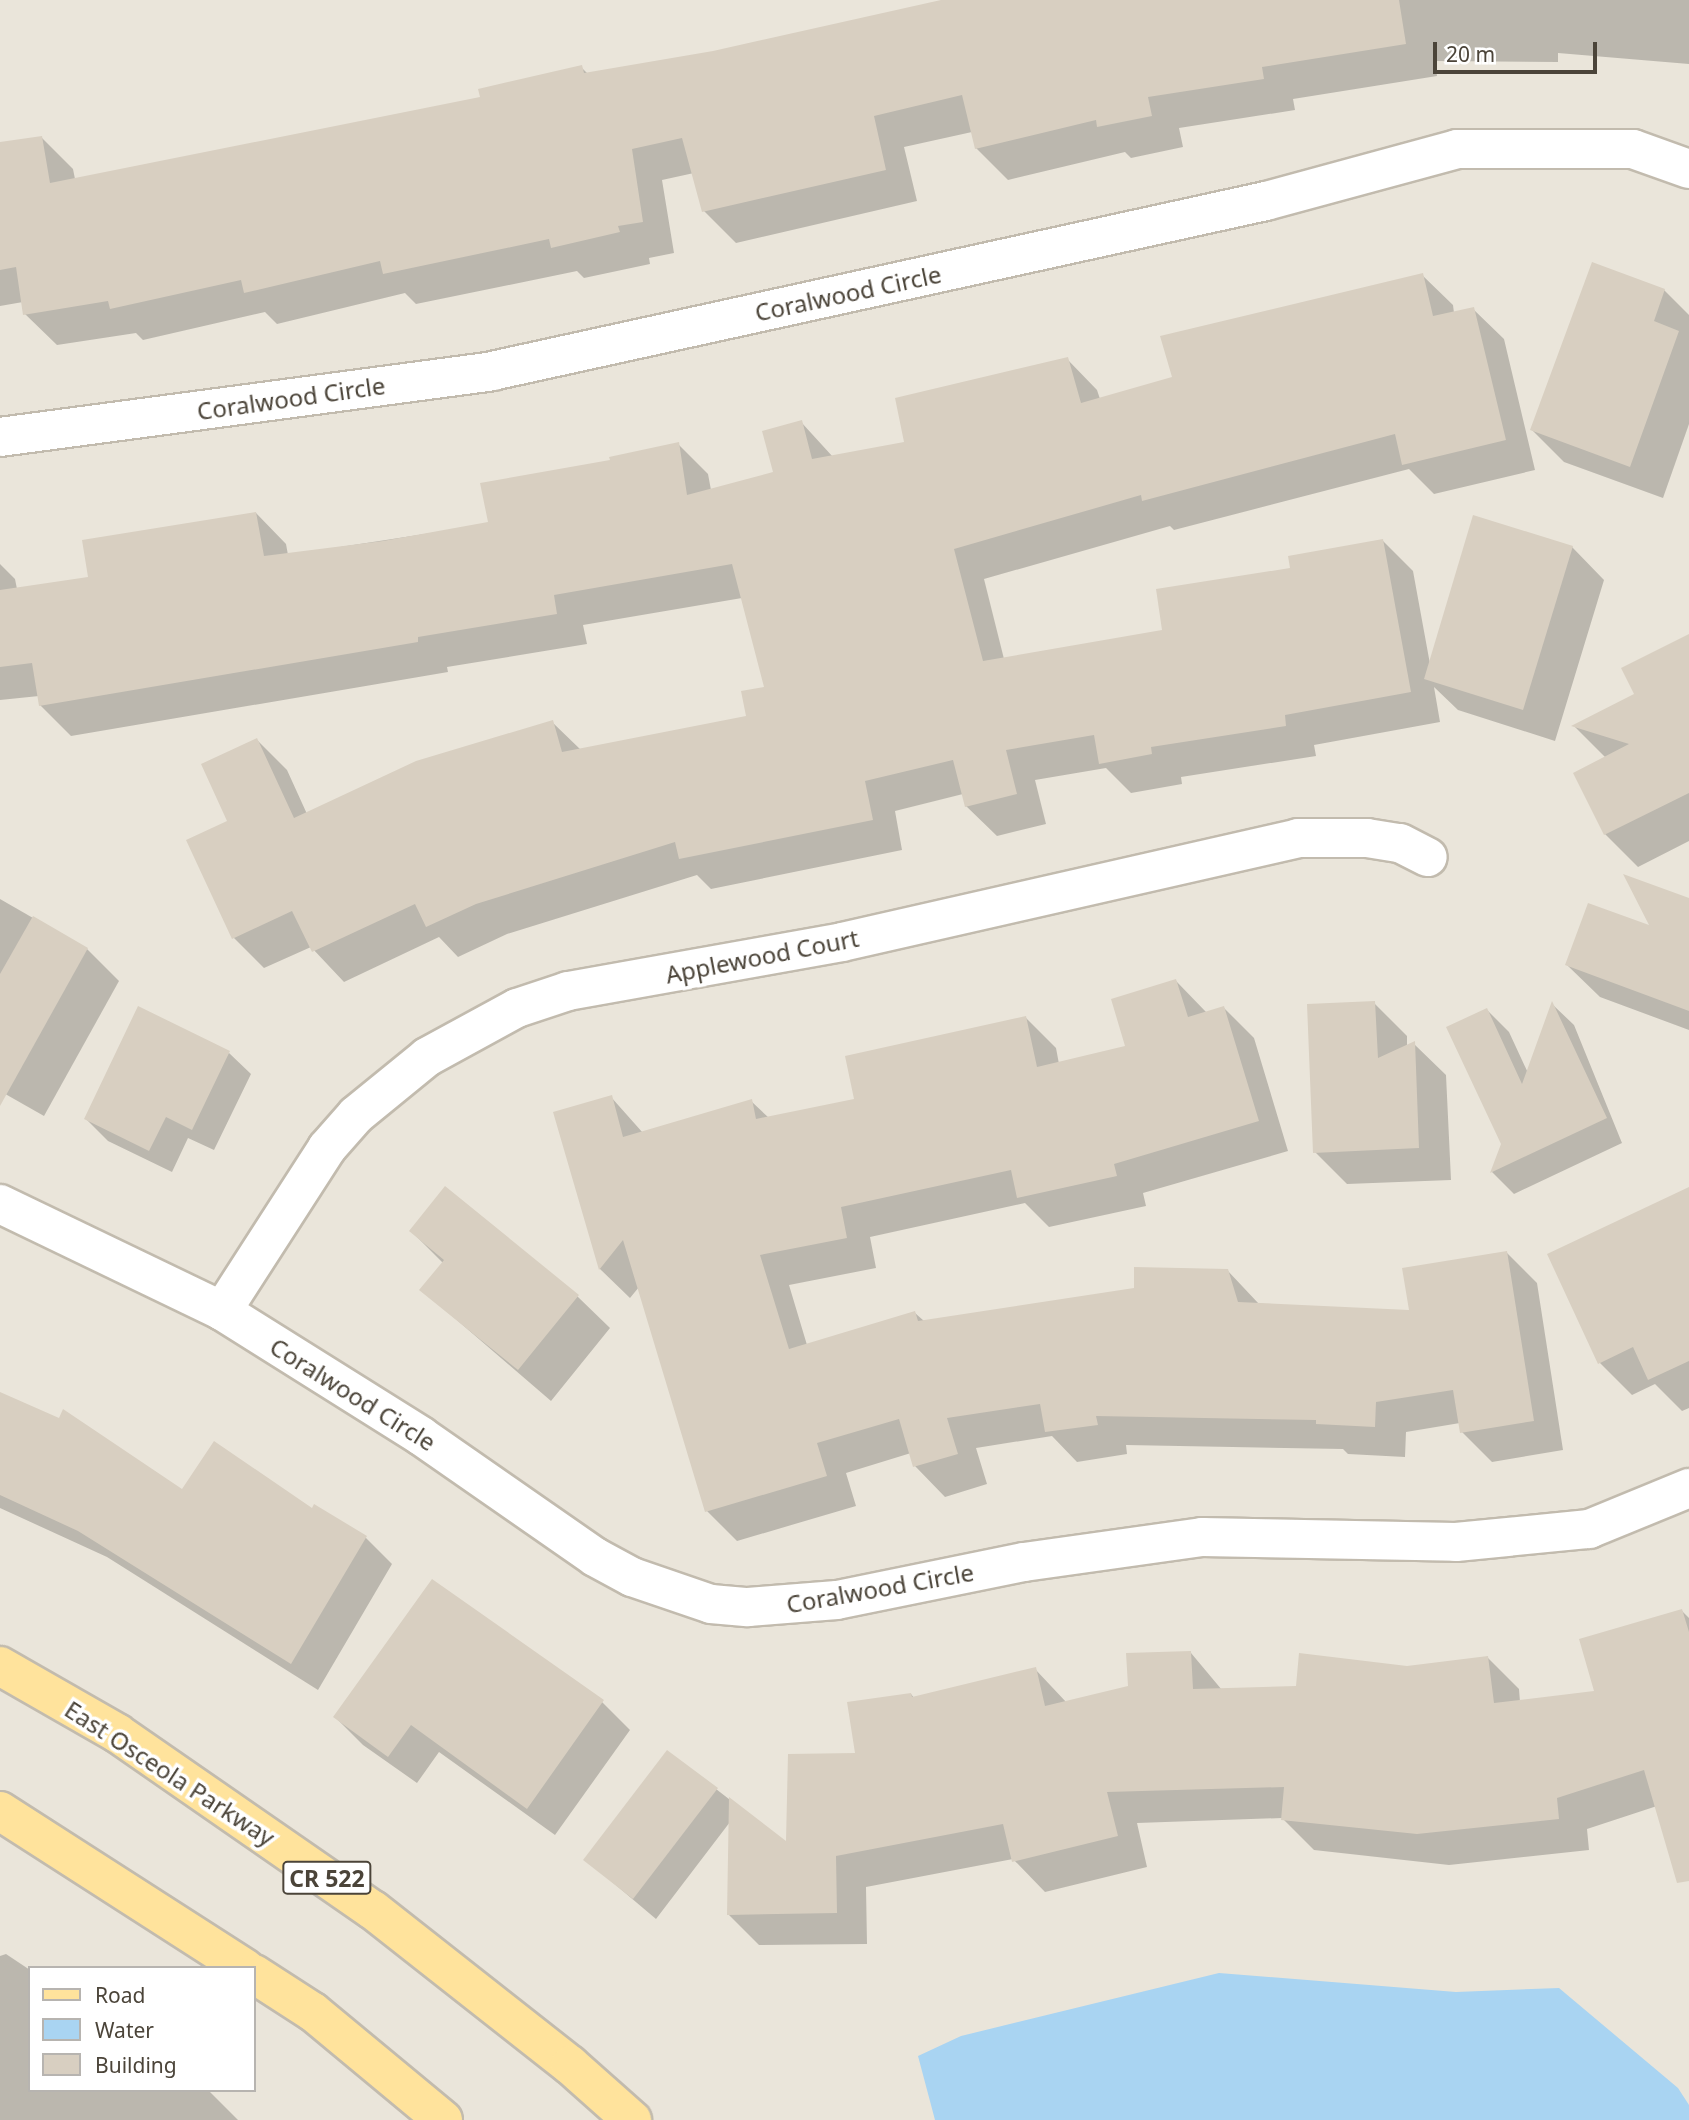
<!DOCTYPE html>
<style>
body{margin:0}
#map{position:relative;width:1689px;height:2120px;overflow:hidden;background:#f6f3ec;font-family:"Noto Sans",sans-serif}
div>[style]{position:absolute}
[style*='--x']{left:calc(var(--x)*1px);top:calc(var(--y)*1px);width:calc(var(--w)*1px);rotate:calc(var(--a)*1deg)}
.residential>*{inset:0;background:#eae5da}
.water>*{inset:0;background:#a9d4f2}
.shadow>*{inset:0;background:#0003}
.building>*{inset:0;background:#d8cfc1}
.roads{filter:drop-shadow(2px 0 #c2bbae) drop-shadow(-2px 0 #c2bbae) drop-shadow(0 2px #c2bbae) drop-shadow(0 -2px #c2bbae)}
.minor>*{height:38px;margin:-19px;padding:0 19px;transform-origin:19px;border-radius:19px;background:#fff}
.primary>*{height:38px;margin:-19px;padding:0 19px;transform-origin:19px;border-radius:19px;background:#ffe39c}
span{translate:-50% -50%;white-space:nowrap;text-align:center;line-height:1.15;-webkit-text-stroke:7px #fff;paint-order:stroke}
.shield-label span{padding:2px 5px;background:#fff;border:2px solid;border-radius:5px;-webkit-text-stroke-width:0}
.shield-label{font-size:23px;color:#4b4439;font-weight:700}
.street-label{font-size:24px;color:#4b4439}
.legend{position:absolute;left:28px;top:1966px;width:228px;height:126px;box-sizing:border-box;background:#fff;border:2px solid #b7b4b0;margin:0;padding:9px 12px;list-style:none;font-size:21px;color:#4b4439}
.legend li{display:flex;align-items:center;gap:14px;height:35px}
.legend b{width:35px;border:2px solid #b7b4b0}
.scale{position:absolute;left:1433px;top:42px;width:164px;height:32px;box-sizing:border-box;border:4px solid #4b4439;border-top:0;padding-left:9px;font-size:21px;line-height:24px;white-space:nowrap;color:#4b4439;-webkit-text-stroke:5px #fff;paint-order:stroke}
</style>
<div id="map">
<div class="residential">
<i style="clip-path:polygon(evenodd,0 0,1689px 0,1689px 2120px,0 2120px,0 0,30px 1968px,254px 1968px,254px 2090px,30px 2090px,30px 1968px)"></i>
</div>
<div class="water">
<i style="clip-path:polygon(1219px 1973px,1456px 1992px,1559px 1988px,1678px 2088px,1689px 2105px,1689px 2120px,935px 2120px,918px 2056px,961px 2036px)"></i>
</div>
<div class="shadow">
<i style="clip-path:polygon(946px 0,1689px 0,1689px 64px,1558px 53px,1558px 62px,1435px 61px,1437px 76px,1293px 99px,1295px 110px,1179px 128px,1183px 147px,1131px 158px,1125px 152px,1008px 180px,976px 148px,972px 132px,904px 147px,917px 201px,736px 243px,704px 211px,694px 173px,662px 180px,674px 253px,649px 258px,650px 264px,584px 278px,577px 271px,416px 304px,405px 293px,277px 324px,265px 312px,143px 340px,136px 333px,57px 345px,25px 314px,23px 302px,0 306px,0 144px,42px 138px,73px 169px,75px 179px,482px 99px,581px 67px,588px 74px,713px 53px)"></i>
<i style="clip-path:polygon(1422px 275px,1453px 305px,1454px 313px,1473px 309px,1504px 339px,1535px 470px,1434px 494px,1409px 469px,1174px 530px,1170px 526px,984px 579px,1004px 659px,1164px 632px,1292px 569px,1383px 541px,1413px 571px,1430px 664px,1572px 547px,1604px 580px,1555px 741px,1458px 710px,1434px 687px,1440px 722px,1314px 745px,1316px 756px,1181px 777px,1182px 784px,1131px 793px,1106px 768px,1035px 780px,1046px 824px,997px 836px,966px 806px,963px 794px,895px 811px,902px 850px,711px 889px,697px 875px,507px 934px,458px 957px,439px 937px,344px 982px,311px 947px,264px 968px,234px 938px,230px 822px,257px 740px,287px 770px,307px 814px,552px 722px,581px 750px,748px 718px,767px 688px,742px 598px,583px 625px,587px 644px,447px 667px,448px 672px,71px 736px,40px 705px,39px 696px,0 700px,0 564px,15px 579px,17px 589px,90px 578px,256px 513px,286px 544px,288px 555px,490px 524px,612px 462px,678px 444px,708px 474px,711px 490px,775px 473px,801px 422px,833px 457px,906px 443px,1067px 359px,1097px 390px,1100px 399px,1174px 378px,1162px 337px)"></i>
<i style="clip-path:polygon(1664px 290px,1689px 315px,1689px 424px,1663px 498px,1564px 462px,1532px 430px)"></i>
<i style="clip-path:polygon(1689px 636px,1689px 841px,1638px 867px,1605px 834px,1575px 774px,1606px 758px,1574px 726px,1636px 695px)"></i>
<i style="clip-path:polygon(0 899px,87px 949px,119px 981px,44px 1116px,0 1091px)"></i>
<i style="clip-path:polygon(1689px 900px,1689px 1030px,1600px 997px,1567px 965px,1652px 929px)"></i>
<i style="clip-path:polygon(1176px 981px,1207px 1013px,1224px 1008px,1254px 1038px,1288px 1151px,1143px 1193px,1146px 1206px,1049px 1227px,1025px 1203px,870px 1237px,876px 1268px,789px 1285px,807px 1345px,915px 1313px,924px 1321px,1136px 1290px,1227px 1270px,1259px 1304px,1411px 1312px,1507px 1253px,1537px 1283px,1563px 1450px,1492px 1462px,1462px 1432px,1460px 1423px,1406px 1432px,1405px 1457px,1348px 1454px,1343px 1449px,1126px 1445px,1127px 1454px,1077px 1462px,1052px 1436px,976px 1448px,987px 1484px,945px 1497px,915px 1466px,911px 1453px,846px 1473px,856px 1506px,737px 1541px,707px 1511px,639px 1287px,630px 1298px,600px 1269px,555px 1113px,611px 1097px,643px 1133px,751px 1101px,769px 1118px,856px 1100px,1026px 1018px,1056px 1048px,1059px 1064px,1128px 1048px)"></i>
<i style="clip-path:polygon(1374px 1003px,1407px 1036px,1407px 1047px,1414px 1044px,1446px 1075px,1451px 1180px,1347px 1184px,1315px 1152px)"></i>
<i style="clip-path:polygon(1553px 1005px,1574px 1025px,1622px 1143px,1514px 1194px,1492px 1172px,1503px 1144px,1487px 1010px,1509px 1032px,1528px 1073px)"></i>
<i style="clip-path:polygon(229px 1053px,251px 1074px,214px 1150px,188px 1138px,172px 1172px,108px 1141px,86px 1119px)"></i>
<i style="clip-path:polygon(411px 1231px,577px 1296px,610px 1328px,551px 1401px,422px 1290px,444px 1264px)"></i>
<i style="clip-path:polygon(1689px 1278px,1689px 1408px,1682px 1411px,1655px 1384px,1632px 1395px,1599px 1362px)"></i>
<i style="clip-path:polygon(0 1394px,182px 1491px,312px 1510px,366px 1538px,392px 1564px,318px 1690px,107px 1557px,0 1508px)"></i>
<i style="clip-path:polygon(1682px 1611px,1689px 1618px,1689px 1844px,1657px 1806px,1587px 1829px,1589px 1850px,1449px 1865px,1314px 1850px,1282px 1818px,1137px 1823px,1147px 1867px,1045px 1892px,1013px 1859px,866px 1887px,867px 1944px,759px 1945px,728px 1914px,730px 1822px,656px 1919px,585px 1859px,716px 1789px,788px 1845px,911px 1694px,914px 1698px,1035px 1669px,1067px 1703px,1129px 1688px,1191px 1653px,1222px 1690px,1297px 1688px,1488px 1658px,1519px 1689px,1520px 1702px,1597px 1693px)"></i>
<i style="clip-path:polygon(602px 1702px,630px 1730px,555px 1835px,439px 1752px,417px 1783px,363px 1745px,335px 1717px)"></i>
<i style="clip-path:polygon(6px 1954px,30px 1970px,30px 2090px,208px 2090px,238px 2120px,0 2120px,0 1956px)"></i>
</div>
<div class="building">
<i style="clip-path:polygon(941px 0,1399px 0,1406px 44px,1262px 67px,1264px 79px,1148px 97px,1152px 116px,1097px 127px,1096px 120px,975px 149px,962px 95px,874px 116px,886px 170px,702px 212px,682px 138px,632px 149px,643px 222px,618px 226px,620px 232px,551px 248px,549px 239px,383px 274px,380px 261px,244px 293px,241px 280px,110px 309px,108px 301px,23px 315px,16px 267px,0 270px,0 142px,42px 136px,50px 183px,480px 97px,478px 89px,582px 65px,584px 73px,713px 51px)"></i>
<i style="clip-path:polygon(1592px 262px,1665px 289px,1654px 321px,1679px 331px,1630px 467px,1530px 430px)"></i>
<i style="clip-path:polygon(1423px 273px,1433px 316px,1474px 307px,1506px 440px,1402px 465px,1395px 434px,1142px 501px,1141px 495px,954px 549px,983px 661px,1162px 630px,1156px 589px,1290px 568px,1288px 556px,1383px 539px,1411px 692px,1285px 715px,1286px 726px,1151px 747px,1152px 754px,1099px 764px,1094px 735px,1006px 750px,1017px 794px,965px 807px,953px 760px,865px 781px,873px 820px,679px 859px,675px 842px,476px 904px,426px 927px,415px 904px,312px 952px,292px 911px,232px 939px,186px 840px,227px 821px,201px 764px,257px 738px,294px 818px,416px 761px,553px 720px,562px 752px,746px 716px,741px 691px,764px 687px,732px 564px,554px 595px,557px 614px,418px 637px,418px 642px,39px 706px,32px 663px,0 667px,0 590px,88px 577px,82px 540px,256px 512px,264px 556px,383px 541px,488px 522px,480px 483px,610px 460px,609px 457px,679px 442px,687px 495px,773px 472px,762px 431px,802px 420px,812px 459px,904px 442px,895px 398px,1068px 357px,1081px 403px,1172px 377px,1160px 336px)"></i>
<i style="clip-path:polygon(1473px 515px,1573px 546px,1523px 710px,1424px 679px)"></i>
<i style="clip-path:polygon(1689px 634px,1689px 793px,1604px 835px,1573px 773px,1629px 744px,1571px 726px,1634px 694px,1621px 668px)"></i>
<i style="clip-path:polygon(1623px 874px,1689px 898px,1689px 1011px,1565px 965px,1588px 903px,1649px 925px)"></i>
<i style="clip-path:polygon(33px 916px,88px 948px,0 1106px,0 974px)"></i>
<i style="clip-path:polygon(1176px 979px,1188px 1017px,1224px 1006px,1259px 1121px,1114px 1164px,1117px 1176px,1017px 1198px,1011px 1170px,841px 1207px,847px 1238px,760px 1255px,789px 1349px,915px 1311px,918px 1321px,1134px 1288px,1134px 1267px,1228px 1269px,1238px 1302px,1409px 1310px,1402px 1268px,1507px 1251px,1534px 1421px,1460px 1433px,1453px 1390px,1376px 1402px,1375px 1427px,1316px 1424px,1316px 1420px,1096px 1416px,1098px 1425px,1045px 1432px,1040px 1404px,947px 1418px,958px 1454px,913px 1467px,899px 1419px,817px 1443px,827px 1476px,705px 1512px,623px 1240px,599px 1270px,553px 1112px,612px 1095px,623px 1137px,752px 1099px,756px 1119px,854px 1099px,845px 1056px,1026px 1016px,1037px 1067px,1125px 1046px,1111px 999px)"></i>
<i style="clip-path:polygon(1375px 1001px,1378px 1058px,1415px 1041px,1419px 1148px,1313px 1153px,1307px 1004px)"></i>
<i style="clip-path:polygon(1552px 1001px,1607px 1118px,1490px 1173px,1501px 1144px,1446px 1027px,1487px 1008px,1522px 1084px)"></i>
<i style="clip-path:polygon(138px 1006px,230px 1051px,192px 1130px,166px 1117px,149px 1151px,84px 1119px)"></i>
<i style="clip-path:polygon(445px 1186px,579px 1295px,518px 1370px,419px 1290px,444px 1260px,409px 1231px)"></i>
<i style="clip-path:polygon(1689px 1187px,1689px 1361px,1648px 1380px,1633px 1347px,1598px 1364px,1547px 1254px)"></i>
<i style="clip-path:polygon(0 1392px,59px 1418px,63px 1409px,182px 1489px,214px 1441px,312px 1508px,314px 1504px,367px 1536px,291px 1664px,78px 1531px,0 1495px)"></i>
<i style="clip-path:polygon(432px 1579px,604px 1700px,527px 1809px,411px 1725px,388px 1757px,333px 1717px)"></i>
<i style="clip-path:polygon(1682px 1609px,1689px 1632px,1689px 1881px,1677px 1883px,1644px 1770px,1557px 1798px,1559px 1819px,1417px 1834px,1281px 1820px,1284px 1787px,1107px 1792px,1118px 1836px,1012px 1862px,1003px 1824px,836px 1856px,837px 1913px,727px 1915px,729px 1797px,786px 1841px,788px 1754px,855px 1753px,847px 1702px,911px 1693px,912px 1697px,1036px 1667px,1045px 1706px,1128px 1686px,1126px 1653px,1191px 1651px,1193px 1689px,1296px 1686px,1299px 1653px,1407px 1666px,1488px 1656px,1494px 1703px,1594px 1691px,1579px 1639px)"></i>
<i style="clip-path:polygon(667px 1750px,718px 1788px,633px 1899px,583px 1860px)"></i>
</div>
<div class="roads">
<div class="minor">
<i style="--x:0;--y:437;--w:496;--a:-7.6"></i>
<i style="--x:492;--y:371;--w:792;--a:-12.39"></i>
<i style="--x:1266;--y:201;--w:198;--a:-15.2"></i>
<i style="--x:1457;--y:149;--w:176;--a:0"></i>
<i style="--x:1633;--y:149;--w:59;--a:19.7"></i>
<i style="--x:0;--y:1204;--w:246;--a:25.7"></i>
<i style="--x:222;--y:1311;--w:235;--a:32.1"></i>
<i style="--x:421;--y:1436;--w:212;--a:34.8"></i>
<i style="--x:595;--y:1557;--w:42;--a:28.4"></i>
<i style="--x:632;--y:1577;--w:83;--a:18.9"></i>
<i style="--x:711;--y:1604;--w:37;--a:5"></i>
<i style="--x:748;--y:1607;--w:89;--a:-4.5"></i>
<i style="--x:837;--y:1600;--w:191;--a:-11.5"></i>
<i style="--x:1024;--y:1562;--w:180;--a:-8"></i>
<i style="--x:1202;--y:1537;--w:254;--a:1.1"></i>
<i style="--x:1456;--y:1542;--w:134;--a:-5.6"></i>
<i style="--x:1589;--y:1529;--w:108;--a:-22.3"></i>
<i style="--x:222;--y:1311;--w:194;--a:-57.2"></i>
<i style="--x:327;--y:1148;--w:44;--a:-48.7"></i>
<i style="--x:356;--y:1115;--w:92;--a:-39.2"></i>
<i style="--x:427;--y:1057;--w:102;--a:-28.6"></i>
<i style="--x:517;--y:1008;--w:54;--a:-18.4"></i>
<i style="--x:568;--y:991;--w:278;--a:-10.1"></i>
<i style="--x:842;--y:942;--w:468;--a:-12.8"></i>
<i style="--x:1298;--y:838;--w:69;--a:0"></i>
<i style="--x:1367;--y:838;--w:33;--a:9"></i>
<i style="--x:1400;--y:843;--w:31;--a:27"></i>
</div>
<div class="primary">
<i style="--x:0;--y:1666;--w:135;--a:29.8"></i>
<i style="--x:117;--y:1733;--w:311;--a:34.7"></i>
<i style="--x:373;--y:1910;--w:251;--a:38.2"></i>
<i style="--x:570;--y:2065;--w:83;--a:41.6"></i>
<i style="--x:0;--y:1811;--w:291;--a:32.7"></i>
<i style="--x:254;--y:1974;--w:70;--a:32.8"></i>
<i style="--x:313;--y:2012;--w:169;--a:39.7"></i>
</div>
</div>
<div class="shield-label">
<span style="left:327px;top:1878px">CR 522</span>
</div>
<div class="street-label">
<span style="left:848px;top:293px;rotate:-12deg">Coralwood Circle</span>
<span style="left:291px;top:398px;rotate:-8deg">Coralwood Circle</span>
<span style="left:762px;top:956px;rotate:-11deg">Applewood Court</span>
<span style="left:353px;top:1394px;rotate:32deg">Coralwood Circle</span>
<span style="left:880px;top:1588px;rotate:-10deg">Coralwood Circle</span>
<span style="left:170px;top:1773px;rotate:33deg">East Osceola Parkway</span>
</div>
<ul class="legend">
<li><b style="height:9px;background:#ffe39c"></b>Road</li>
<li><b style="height:19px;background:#a9d4f2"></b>Water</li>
<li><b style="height:19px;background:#d8cfc1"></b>Building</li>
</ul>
<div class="scale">20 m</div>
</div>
